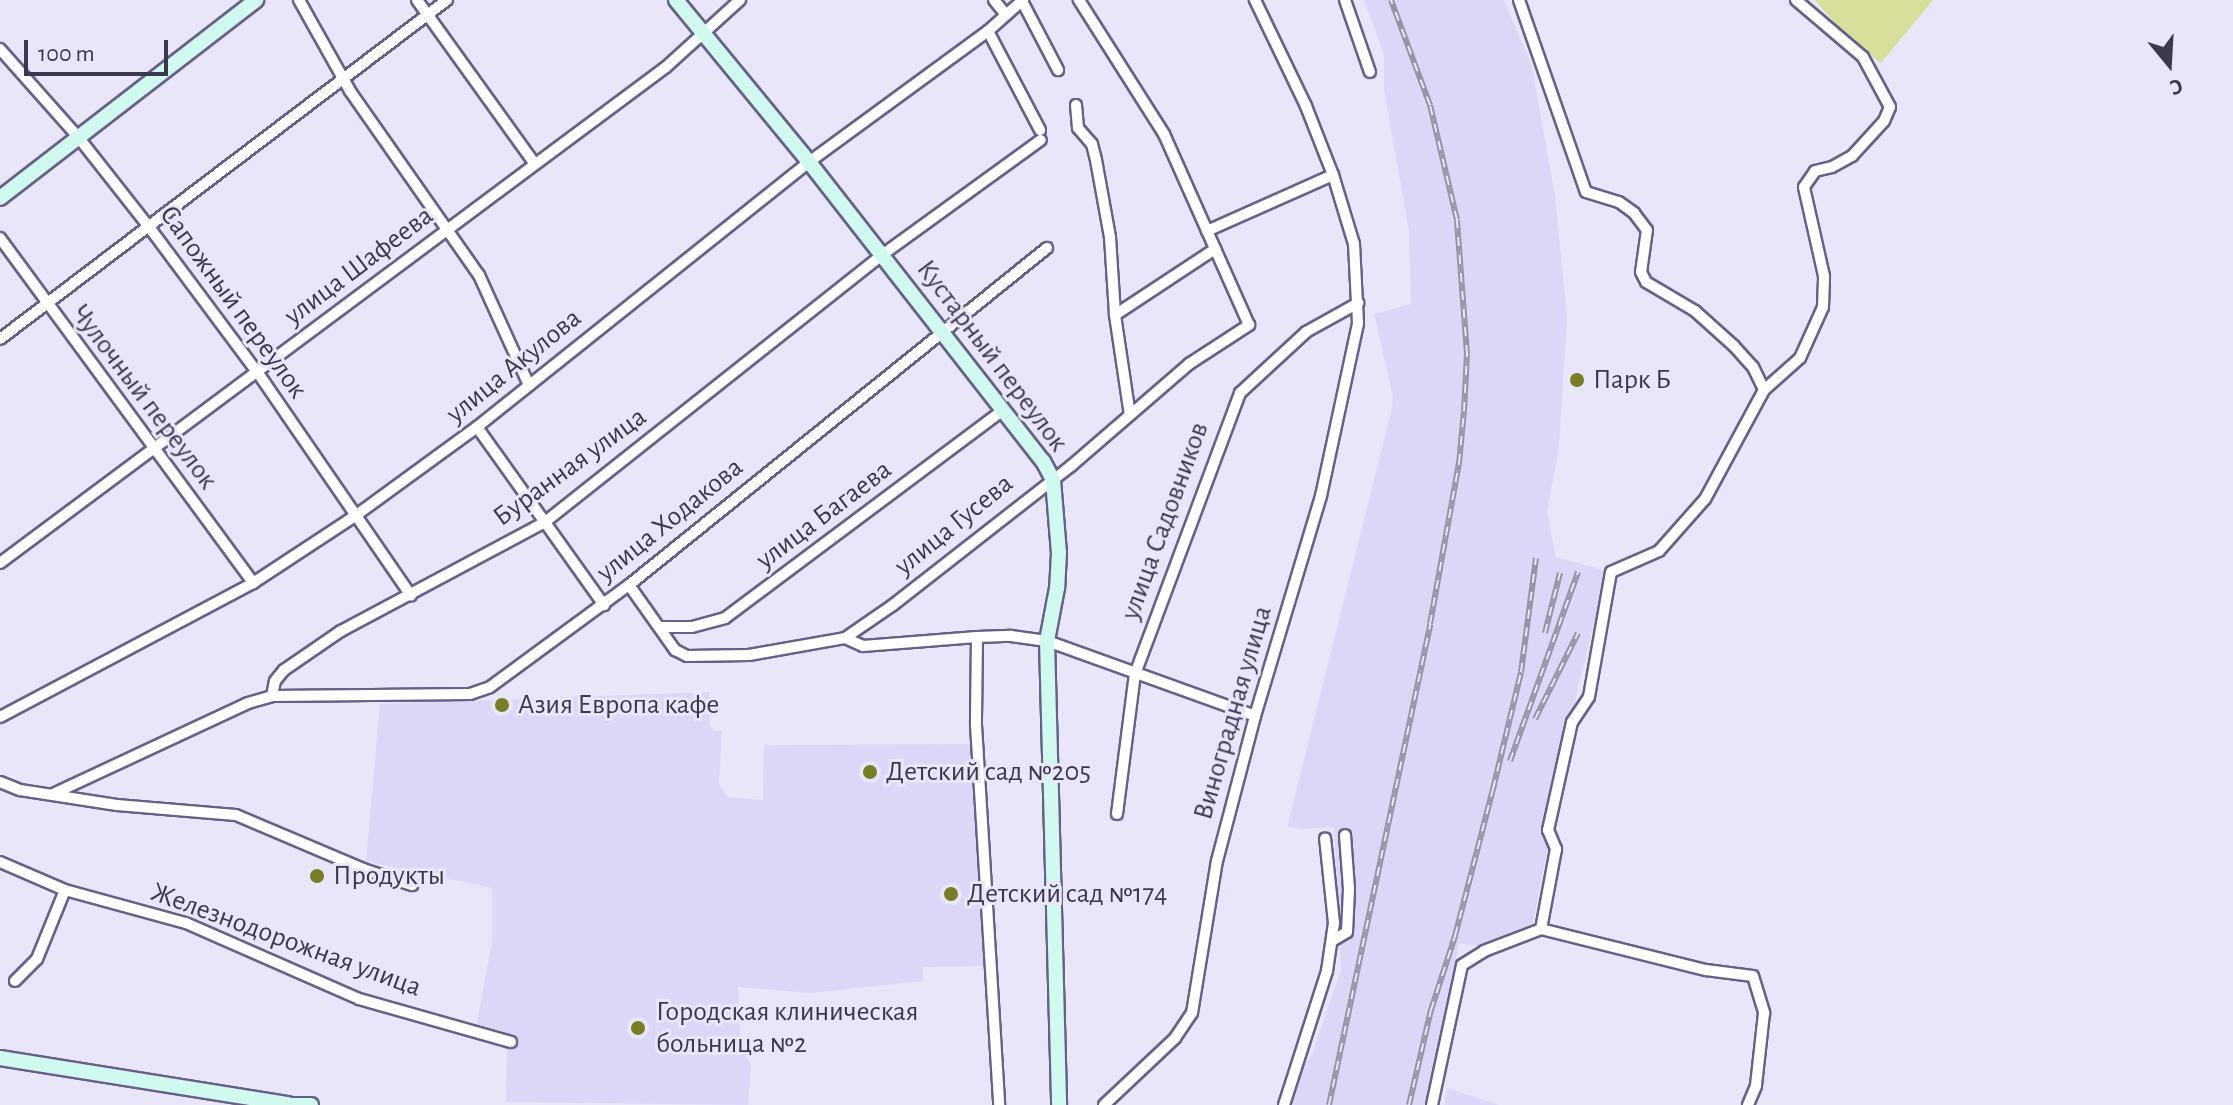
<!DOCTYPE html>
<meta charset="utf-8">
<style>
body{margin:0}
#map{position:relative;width:2233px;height:1105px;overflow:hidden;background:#e8e6f8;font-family:"Alegreya Sans",sans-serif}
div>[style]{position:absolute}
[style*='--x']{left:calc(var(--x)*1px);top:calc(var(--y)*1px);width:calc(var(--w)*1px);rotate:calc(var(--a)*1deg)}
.built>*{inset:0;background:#dcd7f7}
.green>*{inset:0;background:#d8df9a}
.roads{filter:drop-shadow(2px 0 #686088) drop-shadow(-2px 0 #686088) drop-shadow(0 2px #686088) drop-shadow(0 -2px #686088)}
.street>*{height:10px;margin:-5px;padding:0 5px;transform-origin:5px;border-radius:5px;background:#fff}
.secondary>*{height:14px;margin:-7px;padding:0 7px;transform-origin:7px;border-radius:7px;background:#d0faef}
.rail>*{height:6px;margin-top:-3px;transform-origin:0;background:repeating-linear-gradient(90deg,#e8e6f8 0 9px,#9694a6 0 18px);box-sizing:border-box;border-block:2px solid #9694a6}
.dots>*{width:22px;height:22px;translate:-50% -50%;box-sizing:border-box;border:4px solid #e8e6f8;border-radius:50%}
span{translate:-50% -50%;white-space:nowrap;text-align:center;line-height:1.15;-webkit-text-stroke:6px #e8e6f8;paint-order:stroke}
.street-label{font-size:28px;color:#3c394c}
.poi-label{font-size:28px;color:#3c394c}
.left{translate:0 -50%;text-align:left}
.north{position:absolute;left:2129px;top:24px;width:80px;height:80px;-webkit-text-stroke:6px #e8e6f8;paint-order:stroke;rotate:162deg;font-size:22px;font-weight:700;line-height:32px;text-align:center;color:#3c394c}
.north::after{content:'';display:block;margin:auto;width:28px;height:36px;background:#3c394c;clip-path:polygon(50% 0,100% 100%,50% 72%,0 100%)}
.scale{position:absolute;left:24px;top:40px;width:144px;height:36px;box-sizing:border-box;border:4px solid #3c394c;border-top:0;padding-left:10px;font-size:24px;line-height:28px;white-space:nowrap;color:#3c394c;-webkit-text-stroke:6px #e8e6f8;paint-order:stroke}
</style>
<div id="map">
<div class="built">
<i style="clip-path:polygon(1364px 0,1504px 0,1532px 66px,1555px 196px,1567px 317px,1559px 447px,1547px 511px,1556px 557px,1607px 571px,1577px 692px,1533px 923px,1476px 946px,1459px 943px,1427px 1105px,1293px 1105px,1301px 1067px,1311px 1057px,1341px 970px,1334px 827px,1302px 829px,1288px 827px,1288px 823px,1392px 409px,1393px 396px,1374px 314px,1411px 304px,1409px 231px,1384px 89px,1384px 54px)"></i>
<i style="clip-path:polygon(709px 692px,710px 726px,714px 731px,722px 731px,719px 784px,728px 797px,763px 800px,764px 745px,974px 744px,984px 966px,923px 967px,923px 981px,810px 993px,738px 987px,741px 1046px,751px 1065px,748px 1105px,506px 1102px,507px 1050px,477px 1038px,476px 1028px,492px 942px,492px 888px,366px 861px,380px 704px)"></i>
<i style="clip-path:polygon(1447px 1088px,1499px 1105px,1444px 1105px)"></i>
</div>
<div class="green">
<i style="clip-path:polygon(1815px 0,1933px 0,1881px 63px,1846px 36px)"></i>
</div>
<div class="roads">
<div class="street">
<i style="--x:299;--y:0;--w:104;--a:60.7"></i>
<i style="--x:350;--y:91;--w:225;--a:55"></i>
<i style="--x:479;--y:275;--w:121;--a:65.6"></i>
<i style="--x:417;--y:0;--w:202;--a:54.3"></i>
<i style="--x:994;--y:0;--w:19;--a:51"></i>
<i style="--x:1345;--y:0;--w:76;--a:70.9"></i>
<i style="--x:1519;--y:0;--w:203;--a:70.8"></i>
<i style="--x:1586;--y:192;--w:34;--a:17"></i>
<i style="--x:1619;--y:202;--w:19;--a:36"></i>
<i style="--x:1634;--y:213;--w:21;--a:53"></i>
<i style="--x:1647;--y:230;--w:42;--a:98.1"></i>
<i style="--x:1641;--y:272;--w:11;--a:63"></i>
<i style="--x:1646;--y:282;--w:57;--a:30.6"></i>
<i style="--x:1695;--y:311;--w:52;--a:41.9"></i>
<i style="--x:1734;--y:346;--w:28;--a:48"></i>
<i style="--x:1753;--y:367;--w:25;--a:64"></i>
<i style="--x:1764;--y:390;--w:124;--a:118.4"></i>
<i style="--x:1705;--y:499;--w:69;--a:131.5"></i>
<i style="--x:1659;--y:551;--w:52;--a:156.4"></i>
<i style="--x:1611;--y:572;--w:127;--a:100"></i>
<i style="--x:1589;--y:697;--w:30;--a:124"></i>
<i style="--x:1572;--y:722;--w:111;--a:102.5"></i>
<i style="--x:1548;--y:830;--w:21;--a:67"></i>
<i style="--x:1556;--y:849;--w:81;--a:100.6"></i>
<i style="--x:1022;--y:1;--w:78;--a:62.4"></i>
<i style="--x:988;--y:31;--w:112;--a:62.3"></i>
<i style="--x:0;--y:49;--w:119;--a:48.4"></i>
<i style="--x:79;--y:138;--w:113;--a:51.8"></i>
<i style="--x:149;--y:227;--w:182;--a:53.3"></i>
<i style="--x:258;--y:373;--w:270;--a:55.5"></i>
<i style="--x:1076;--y:105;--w:23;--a:85"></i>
<i style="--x:1078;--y:128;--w:21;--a:49"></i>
<i style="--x:1092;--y:144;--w:16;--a:76"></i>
<i style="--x:1096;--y:160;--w:78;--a:79.7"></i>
<i style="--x:1110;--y:237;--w:78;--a:86.3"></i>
<i style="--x:1115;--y:315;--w:101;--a:81.5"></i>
<i style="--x:1207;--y:231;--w:138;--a:-24"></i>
<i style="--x:0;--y:238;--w:428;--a:53.7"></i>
<i style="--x:1115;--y:315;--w:120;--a:-33.4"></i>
<i style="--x:0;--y:339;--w:561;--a:-37.18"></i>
<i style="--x:1764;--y:390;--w:48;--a:-41.6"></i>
<i style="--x:1800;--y:358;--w:56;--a:-65.7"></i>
<i style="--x:1823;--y:307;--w:31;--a:-88"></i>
<i style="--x:1824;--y:276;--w:91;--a:-102.7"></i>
<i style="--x:1804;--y:187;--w:19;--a:-55"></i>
<i style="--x:1815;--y:171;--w:17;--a:-13"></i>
<i style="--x:1832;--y:167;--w:23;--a:-29"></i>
<i style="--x:1852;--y:156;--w:47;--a:-47.6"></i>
<i style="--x:1884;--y:121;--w:15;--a:-67"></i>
<i style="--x:1890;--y:107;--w:57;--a:-118.4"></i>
<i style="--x:1863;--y:57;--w:88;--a:-139.6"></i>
<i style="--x:477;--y:427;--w:219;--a:54.5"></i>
<i style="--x:0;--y:563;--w:830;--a:-36.68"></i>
<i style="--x:666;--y:67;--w:100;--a:-42.2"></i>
<i style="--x:629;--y:585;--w:80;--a:54.7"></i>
<i style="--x:675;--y:650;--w:13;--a:27"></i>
<i style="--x:687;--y:656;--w:62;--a:-0.9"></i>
<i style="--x:749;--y:655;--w:97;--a:-10"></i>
<i style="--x:845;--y:638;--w:58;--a:-34.5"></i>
<i style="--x:893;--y:605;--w:226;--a:-38"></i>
<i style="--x:1071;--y:466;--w:156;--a:-40.8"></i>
<i style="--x:1189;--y:364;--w:72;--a:-33"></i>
<i style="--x:1249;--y:325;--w:209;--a:-114"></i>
<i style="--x:1164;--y:134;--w:159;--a:-122.4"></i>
<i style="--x:661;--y:627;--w:31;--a:0"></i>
<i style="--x:692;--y:627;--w:34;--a:-15"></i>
<i style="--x:725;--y:618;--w:347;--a:-36.8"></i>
<i style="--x:977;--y:637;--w:88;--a:90.7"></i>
<i style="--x:976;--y:725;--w:381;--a:86.5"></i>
<i style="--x:845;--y:638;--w:20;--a:24"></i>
<i style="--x:863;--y:646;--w:114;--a:-4.5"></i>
<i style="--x:977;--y:637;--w:34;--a:-2"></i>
<i style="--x:1011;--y:636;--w:36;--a:8"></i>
<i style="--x:1047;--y:641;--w:221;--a:19.8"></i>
<i style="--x:272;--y:696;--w:198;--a:-0.6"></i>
<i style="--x:470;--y:694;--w:21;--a:-19"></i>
<i style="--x:490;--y:687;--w:172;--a:-36.3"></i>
<i style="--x:629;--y:585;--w:537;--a:-38.88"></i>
<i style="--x:0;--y:717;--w:286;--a:-27.9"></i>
<i style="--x:253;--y:583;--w:122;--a:-33.3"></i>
<i style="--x:355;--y:516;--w:151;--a:-36.1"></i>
<i style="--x:477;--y:427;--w:425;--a:-38.6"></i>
<i style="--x:809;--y:162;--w:222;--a:-36.2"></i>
<i style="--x:988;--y:31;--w:47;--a:-41.5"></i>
<i style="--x:0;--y:782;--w:22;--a:22"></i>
<i style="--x:20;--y:790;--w:98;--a:8.8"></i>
<i style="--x:117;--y:805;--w:119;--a:4.8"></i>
<i style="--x:236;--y:815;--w:138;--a:23"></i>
<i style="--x:363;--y:869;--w:52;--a:18.1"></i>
<i style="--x:53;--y:794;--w:215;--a:-25"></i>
<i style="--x:248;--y:703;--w:25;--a:-16"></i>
<i style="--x:272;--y:696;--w:15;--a:-79"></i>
<i style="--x:275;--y:681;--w:14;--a:-51"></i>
<i style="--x:284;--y:670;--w:69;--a:-34.4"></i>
<i style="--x:341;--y:631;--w:231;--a:-28.1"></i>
<i style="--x:545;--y:522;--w:430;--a:-38.4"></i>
<i style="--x:882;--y:255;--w:196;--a:-35.9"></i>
<i style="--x:1117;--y:814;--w:141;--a:-82.7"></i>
<i style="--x:1135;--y:674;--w:300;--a:-69.5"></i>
<i style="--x:1240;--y:393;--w:90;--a:-42.7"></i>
<i style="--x:1306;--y:332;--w:60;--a:-29.1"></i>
<i style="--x:0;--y:862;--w:71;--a:23.3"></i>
<i style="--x:65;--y:890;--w:125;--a:15.3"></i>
<i style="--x:186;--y:923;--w:189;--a:23.7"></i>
<i style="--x:359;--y:999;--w:158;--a:15.8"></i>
<i style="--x:1332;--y:941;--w:17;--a:-31"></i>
<i style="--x:1347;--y:932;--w:43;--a:-87.3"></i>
<i style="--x:1349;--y:889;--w:54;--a:-94.2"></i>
<i style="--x:15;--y:981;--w:31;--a:-45"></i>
<i style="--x:37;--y:959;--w:74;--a:-67.9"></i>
<i style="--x:1104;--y:1105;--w:98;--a:-43.3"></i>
<i style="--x:1175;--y:1038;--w:30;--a:-56"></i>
<i style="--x:1192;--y:1013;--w:154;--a:-80.7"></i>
<i style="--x:1217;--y:861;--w:150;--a:-75.3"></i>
<i style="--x:1255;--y:716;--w:230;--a:-73.3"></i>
<i style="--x:1321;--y:496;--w:177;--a:-77.9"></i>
<i style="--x:1358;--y:323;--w:79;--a:-92.9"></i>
<i style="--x:1354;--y:244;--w:72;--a:-106.9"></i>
<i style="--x:1333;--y:175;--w:74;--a:-111.4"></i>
<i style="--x:1306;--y:106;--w:118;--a:-115.7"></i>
<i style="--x:1284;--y:1105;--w:141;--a:-72.2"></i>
<i style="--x:1327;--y:971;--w:49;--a:-81.7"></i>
<i style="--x:1334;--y:923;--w:85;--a:-96"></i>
<i style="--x:1432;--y:1105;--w:143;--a:-77.9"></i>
<i style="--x:1462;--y:965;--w:26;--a:-32"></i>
<i style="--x:1484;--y:951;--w:61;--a:-21.1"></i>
<i style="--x:1541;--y:929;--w:170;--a:14"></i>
<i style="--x:1706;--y:970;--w:47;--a:7.3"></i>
<i style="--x:1753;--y:976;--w:39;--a:73"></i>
<i style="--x:1764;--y:1013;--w:73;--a:96.3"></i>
<i style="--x:1756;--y:1086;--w:21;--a:113"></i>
</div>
<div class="secondary">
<i style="--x:676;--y:0;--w:210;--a:50.6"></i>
<i style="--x:809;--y:162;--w:380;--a:52"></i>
<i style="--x:1043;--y:461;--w:21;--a:62"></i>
<i style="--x:1053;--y:480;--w:73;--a:85.3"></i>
<i style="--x:1059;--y:553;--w:35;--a:93"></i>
<i style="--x:1057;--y:588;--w:54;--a:100.7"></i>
<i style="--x:1047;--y:641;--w:464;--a:88.5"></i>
<i style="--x:0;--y:198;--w:324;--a:-37.7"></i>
<i style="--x:0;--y:1058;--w:292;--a:9.1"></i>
<i style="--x:282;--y:1105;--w:29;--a:0"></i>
</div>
</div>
<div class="rail">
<i style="--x:1545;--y:633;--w:62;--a:-76"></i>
<i style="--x:1535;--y:719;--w:96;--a:-63.4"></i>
<i style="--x:1510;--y:761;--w:201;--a:-70.2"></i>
<i style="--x:1329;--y:1105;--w:491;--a:-78.1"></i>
<i style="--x:1430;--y:624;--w:164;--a:-79.8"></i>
<i style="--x:1459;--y:463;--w:52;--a:-84.5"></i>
<i style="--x:1464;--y:411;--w:57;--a:-87"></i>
<i style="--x:1467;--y:354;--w:134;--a:-94.3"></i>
<i style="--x:1457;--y:220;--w:118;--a:-103.2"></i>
<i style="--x:1430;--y:105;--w:112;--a:-110.4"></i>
<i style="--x:1409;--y:1105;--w:98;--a:-77"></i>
<i style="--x:1431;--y:1010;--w:78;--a:-72"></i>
<i style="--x:1455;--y:936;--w:152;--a:-75.5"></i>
<i style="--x:1493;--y:789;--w:120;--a:-76.5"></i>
<i style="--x:1521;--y:672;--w:115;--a:-82.5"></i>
</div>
<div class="dots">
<i style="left:1577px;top:380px;background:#787e28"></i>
<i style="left:502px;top:705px;background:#787e28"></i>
<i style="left:870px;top:772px;background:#787e28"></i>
<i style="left:317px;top:876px;background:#787e28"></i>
<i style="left:951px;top:894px;background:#787e28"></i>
<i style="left:638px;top:1028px;background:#787e28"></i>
</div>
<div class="street-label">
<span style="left:359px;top:266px;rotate:-37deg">улица Шафеева</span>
<span style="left:233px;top:302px;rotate:54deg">Сапожный переулок</span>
<span style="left:992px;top:356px;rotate:53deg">Кустарный переулок</span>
<span style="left:514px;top:366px;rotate:-39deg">улица Акулова</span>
<span style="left:144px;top:397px;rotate:53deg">Чулочный переулок</span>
<span style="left:570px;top:467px;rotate:-36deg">Буранная улица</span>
<span style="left:824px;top:515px;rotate:-37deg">улица Багаева</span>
<span style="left:670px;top:520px;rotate:-39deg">улица Ходакова</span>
<span style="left:1165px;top:521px;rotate:-70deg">улица Садовников</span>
<span style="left:954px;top:525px;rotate:-39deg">улица Гусева</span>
<span style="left:1233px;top:713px;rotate:-74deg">Виноградная улица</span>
<span style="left:286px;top:940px;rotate:20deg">Железнодорожная улица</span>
</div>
<div class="poi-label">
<span class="left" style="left:1593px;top:380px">Парк Б</span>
<span class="left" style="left:518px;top:705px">Азия Европа кафе</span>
<span class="left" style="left:886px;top:772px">Детский сад №205</span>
<span class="left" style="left:333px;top:876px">Продукты</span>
<span class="left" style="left:967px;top:894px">Детский сад №174</span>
<span class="left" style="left:656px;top:1028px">Городская клиническая<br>больница №2</span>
</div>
<div class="north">С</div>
<div class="scale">100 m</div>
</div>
